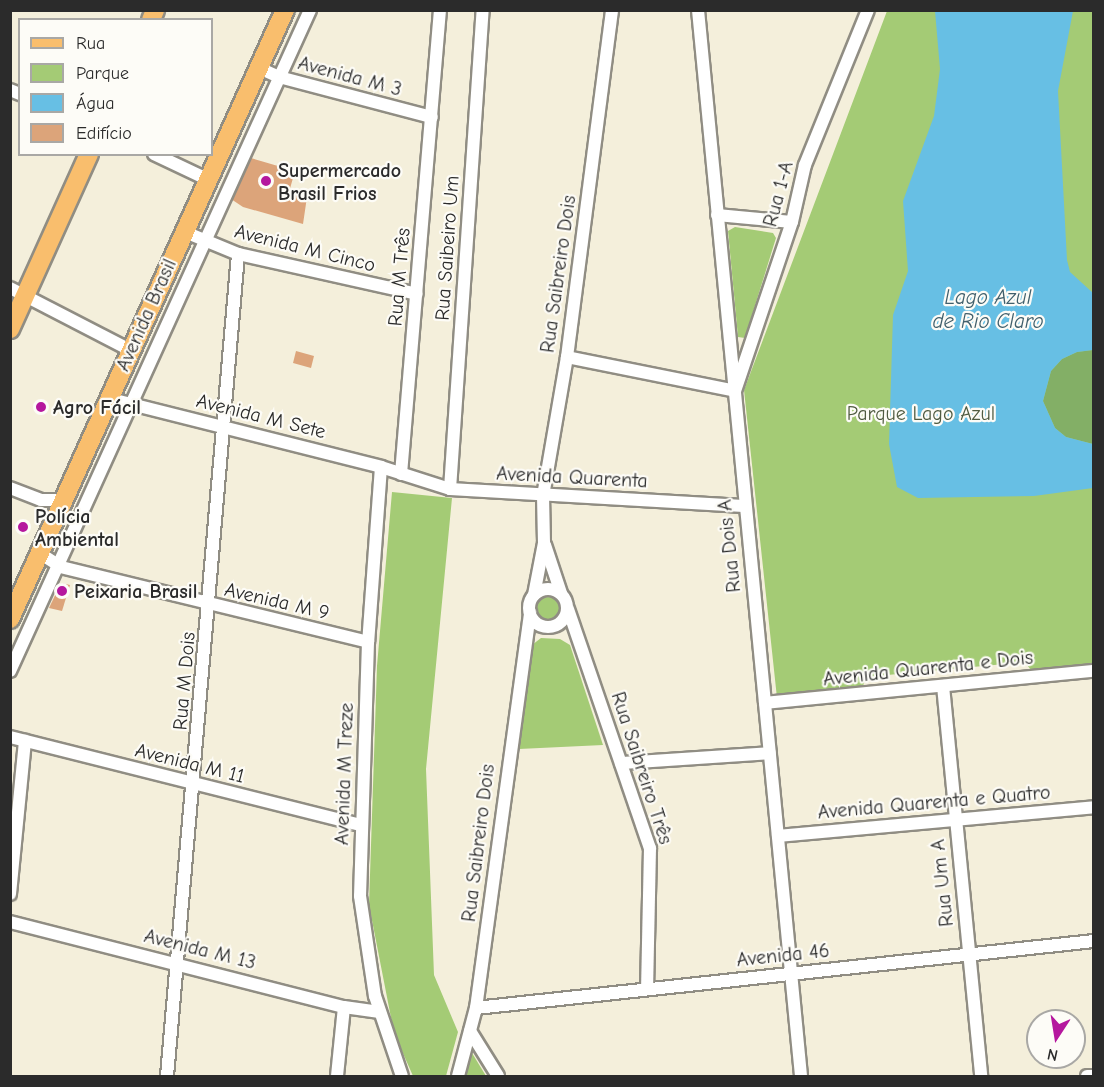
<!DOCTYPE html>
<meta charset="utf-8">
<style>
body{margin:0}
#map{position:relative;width:1104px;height:1087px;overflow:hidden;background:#f4efdb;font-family:"Comic Neue",sans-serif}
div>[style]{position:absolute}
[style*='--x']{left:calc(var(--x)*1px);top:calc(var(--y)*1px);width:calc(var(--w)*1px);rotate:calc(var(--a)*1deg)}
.green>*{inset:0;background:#a4cb75}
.round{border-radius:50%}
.forest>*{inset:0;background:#83af66}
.water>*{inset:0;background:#67bfe4}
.building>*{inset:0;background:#dca47a}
.roads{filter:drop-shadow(2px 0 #908d83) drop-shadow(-2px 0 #908d83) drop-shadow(0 2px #908d83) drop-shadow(0 -2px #908d83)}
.street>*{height:12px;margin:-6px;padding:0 6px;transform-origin:6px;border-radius:6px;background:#fff}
.street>.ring{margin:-6px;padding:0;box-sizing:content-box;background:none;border:12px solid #fff;border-radius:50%}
.primary>*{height:18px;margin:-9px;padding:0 9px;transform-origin:9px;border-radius:9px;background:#f9be6d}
.dots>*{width:16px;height:16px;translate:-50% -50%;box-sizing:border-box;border:3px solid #fdfcf7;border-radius:50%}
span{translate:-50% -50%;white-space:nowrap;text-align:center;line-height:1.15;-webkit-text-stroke:4.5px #fdfcf7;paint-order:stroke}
.street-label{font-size:20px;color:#2b2b2b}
.poi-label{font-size:20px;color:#2b2b2b;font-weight:700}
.left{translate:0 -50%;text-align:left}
.park-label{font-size:20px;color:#4f5b41}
.water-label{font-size:21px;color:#405f6c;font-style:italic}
.frame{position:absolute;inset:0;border:12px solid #2b2b2b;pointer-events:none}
.legend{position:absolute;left:18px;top:18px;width:195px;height:138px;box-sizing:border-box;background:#fdfcf7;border:2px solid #a9a8a5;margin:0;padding:8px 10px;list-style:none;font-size:18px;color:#2b2b2b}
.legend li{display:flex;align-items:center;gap:12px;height:30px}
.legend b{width:30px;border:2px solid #a9a8a5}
.north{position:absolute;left:1026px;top:1009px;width:60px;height:60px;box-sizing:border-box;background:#fdfcf7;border:2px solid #a9a8a5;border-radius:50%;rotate:192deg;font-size:16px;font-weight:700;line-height:24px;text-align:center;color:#2b2b2b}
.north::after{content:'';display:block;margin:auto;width:21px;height:27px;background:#b5179e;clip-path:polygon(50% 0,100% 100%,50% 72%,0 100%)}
</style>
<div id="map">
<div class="green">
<i style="clip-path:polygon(887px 11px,1093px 11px,1093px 667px,1033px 673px,1025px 662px,866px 677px,862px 689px,777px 698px,744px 390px)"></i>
<i style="clip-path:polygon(735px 227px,773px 233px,776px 238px,745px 338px,738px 337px,728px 231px)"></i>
<i style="clip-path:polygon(392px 492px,452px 498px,426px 769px,434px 975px,458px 1032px,446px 1076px,413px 1076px,394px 1033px,369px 905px,377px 666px)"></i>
<i class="round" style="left:536px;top:597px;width:24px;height:24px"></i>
<i style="clip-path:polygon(541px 638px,560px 639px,570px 645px,603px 745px,519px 749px,532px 645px)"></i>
<i style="clip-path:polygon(472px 1053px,486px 1076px,465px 1076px)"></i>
</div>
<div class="forest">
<i style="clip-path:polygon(1093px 350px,1093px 444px,1066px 437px,1055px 428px,1043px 401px,1051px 371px,1062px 359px,1077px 352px)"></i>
</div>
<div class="water">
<i style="clip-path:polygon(935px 11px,1073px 11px,1058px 91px,1067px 260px,1070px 272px,1093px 293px,1093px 350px,1077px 352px,1062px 359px,1051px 371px,1043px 401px,1055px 428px,1066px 437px,1093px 444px,1093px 488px,1034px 496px,918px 498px,897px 487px,889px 444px,893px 315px,908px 271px,903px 201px,934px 116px,940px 69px)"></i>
</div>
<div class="building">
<i style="clip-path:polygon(251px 158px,295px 171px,289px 192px,307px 197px,303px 224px,243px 207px,231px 199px)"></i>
<i style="clip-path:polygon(296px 351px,314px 356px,311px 368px,293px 363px)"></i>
<i style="clip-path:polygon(61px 583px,70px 585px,62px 611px,49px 608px)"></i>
</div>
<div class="roads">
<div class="street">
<i style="--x:698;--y:10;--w:1071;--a:84.48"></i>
<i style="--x:259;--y:68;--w:22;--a:24"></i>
<i style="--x:279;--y:77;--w:158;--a:14.7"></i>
<i style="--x:10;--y:90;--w:11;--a:22"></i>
<i style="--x:154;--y:154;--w:59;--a:25.3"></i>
<i style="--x:717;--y:215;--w:75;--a:5.3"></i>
<i style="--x:185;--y:232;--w:57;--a:22.5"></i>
<i style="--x:238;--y:254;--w:183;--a:12.6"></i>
<i style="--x:10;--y:288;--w:137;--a:27.3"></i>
<i style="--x:567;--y:357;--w:171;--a:11.4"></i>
<i style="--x:735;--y:391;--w:178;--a:-71.4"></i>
<i style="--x:792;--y:222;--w:58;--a:-77.2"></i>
<i style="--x:805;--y:165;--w:167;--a:-67.9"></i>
<i style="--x:111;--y:399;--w:278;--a:14.1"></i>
<i style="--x:381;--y:467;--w:72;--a:17.7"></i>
<i style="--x:450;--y:489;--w:294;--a:3.3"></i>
<i style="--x:381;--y:467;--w:175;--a:94.2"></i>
<i style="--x:368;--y:642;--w:254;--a:91.8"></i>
<i style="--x:360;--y:896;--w:101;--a:81.5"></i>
<i style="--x:375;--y:996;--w:84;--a:71.4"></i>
<i style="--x:401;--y:474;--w:466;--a:-85.2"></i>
<i style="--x:10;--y:488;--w:33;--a:21"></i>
<i style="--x:41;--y:500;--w:24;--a:0"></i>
<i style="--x:450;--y:489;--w:480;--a:-86.1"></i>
<i style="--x:545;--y:545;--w:51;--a:71.6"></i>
<i style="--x:41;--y:554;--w:24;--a:33"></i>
<i style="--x:61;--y:567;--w:316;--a:13.7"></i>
<i class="ring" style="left:529px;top:589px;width:26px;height:26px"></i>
<i style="--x:534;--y:595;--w:53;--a:-79.1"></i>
<i style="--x:544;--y:543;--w:47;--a:-91.2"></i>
<i style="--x:543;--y:496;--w:141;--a:-80.2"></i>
<i style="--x:567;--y:357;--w:350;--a:-82.6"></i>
<i style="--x:568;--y:609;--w:253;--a:71.1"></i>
<i style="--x:650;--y:848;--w:141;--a:91.2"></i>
<i style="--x:10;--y:671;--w:726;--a:-65.59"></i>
<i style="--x:943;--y:686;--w:392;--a:84.4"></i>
<i style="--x:765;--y:703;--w:331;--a:-5.6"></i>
<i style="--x:10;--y:737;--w:362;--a:14.1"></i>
<i style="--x:621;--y:763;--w:149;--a:-3.8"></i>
<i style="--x:778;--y:836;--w:317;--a:-5.2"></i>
<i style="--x:10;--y:894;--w:154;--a:-84.4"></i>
<i style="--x:10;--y:922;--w:345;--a:14.3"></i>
<i style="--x:344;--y:1007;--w:36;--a:8"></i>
<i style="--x:476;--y:1008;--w:622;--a:-6.19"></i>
<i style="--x:470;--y:1031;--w:53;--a:58.1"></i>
<i style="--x:167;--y:1076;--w:825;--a:-85.06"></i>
<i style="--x:337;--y:1076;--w:69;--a:-84.2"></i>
<i style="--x:458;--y:1076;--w:70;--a:-75.2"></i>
<i style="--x:476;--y:1008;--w:399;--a:-82.2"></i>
<i style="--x:1087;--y:1076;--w:7;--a:0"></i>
</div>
<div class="primary">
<i style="--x:151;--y:20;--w:11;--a:-68"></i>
<i style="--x:10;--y:329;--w:192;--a:-65.7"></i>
<i style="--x:10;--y:619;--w:668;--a:-65.7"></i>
</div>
</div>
<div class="dots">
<i style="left:266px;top:181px;background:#b5179e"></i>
<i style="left:41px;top:407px;background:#b5179e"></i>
<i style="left:23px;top:527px;background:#b5179e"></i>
<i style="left:62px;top:591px;background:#b5179e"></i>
</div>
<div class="street-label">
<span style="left:350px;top:76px;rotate:15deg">Avenida M 3</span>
<span style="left:778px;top:194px;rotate:-75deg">Rua 1-A</span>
<span style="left:305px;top:248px;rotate:14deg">Avenida M Cinco</span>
<span style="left:447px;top:248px;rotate:-86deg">Rua Saibeiro Um</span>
<span style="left:558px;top:274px;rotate:-82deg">Rua Saibreiro Dois</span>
<span style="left:399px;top:277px;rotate:-85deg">Rua M Três</span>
<span style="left:146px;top:315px;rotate:-66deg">Avenida Brasil</span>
<span style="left:261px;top:416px;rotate:14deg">Avenida M Sete</span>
<span style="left:572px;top:477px;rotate:3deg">Avenida Quarenta</span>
<span style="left:729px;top:546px;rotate:-96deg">Rua Dois A</span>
<span style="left:277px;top:601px;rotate:13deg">Avenida M 9</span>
<span style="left:928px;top:668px;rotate:-6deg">Avenida Quarenta e Dois</span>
<span style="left:184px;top:681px;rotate:-85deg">Rua M Dois</span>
<span style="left:190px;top:763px;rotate:14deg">Avenida M 11</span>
<span style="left:642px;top:768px;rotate:72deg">Rua Saibreiro Três</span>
<span style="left:344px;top:774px;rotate:-88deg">Avenida M Treze</span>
<span style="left:934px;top:802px;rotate:-5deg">Avenida Quarenta e Quatro</span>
<span style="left:478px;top:843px;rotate:-83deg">Rua Saibreiro Dois</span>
<span style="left:942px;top:883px;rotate:-96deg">Rua Um A</span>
<span style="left:200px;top:949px;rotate:14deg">Avenida M 13</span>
<span style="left:783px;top:955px;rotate:-6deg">Avenida 46</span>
</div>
<div class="poi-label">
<span class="left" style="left:278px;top:182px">Supermercado<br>Brasil Frios</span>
<span class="left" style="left:53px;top:407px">Agro Fácil</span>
<span class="left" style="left:35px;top:528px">Polícia<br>Ambiental</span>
<span class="left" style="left:74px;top:591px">Peixaria Brasil</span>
</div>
<div class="park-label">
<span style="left:921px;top:413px">Parque Lago Azul</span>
</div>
<div class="water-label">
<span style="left:988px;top:309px">Lago Azul<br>de Rio Claro</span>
</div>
<div class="frame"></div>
<ul class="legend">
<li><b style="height:8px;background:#f9be6d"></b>Rua</li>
<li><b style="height:16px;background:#a4cb75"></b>Parque</li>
<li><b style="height:16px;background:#67bfe4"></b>Água</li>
<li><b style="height:16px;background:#dca47a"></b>Edifício</li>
</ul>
<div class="north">N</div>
</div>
